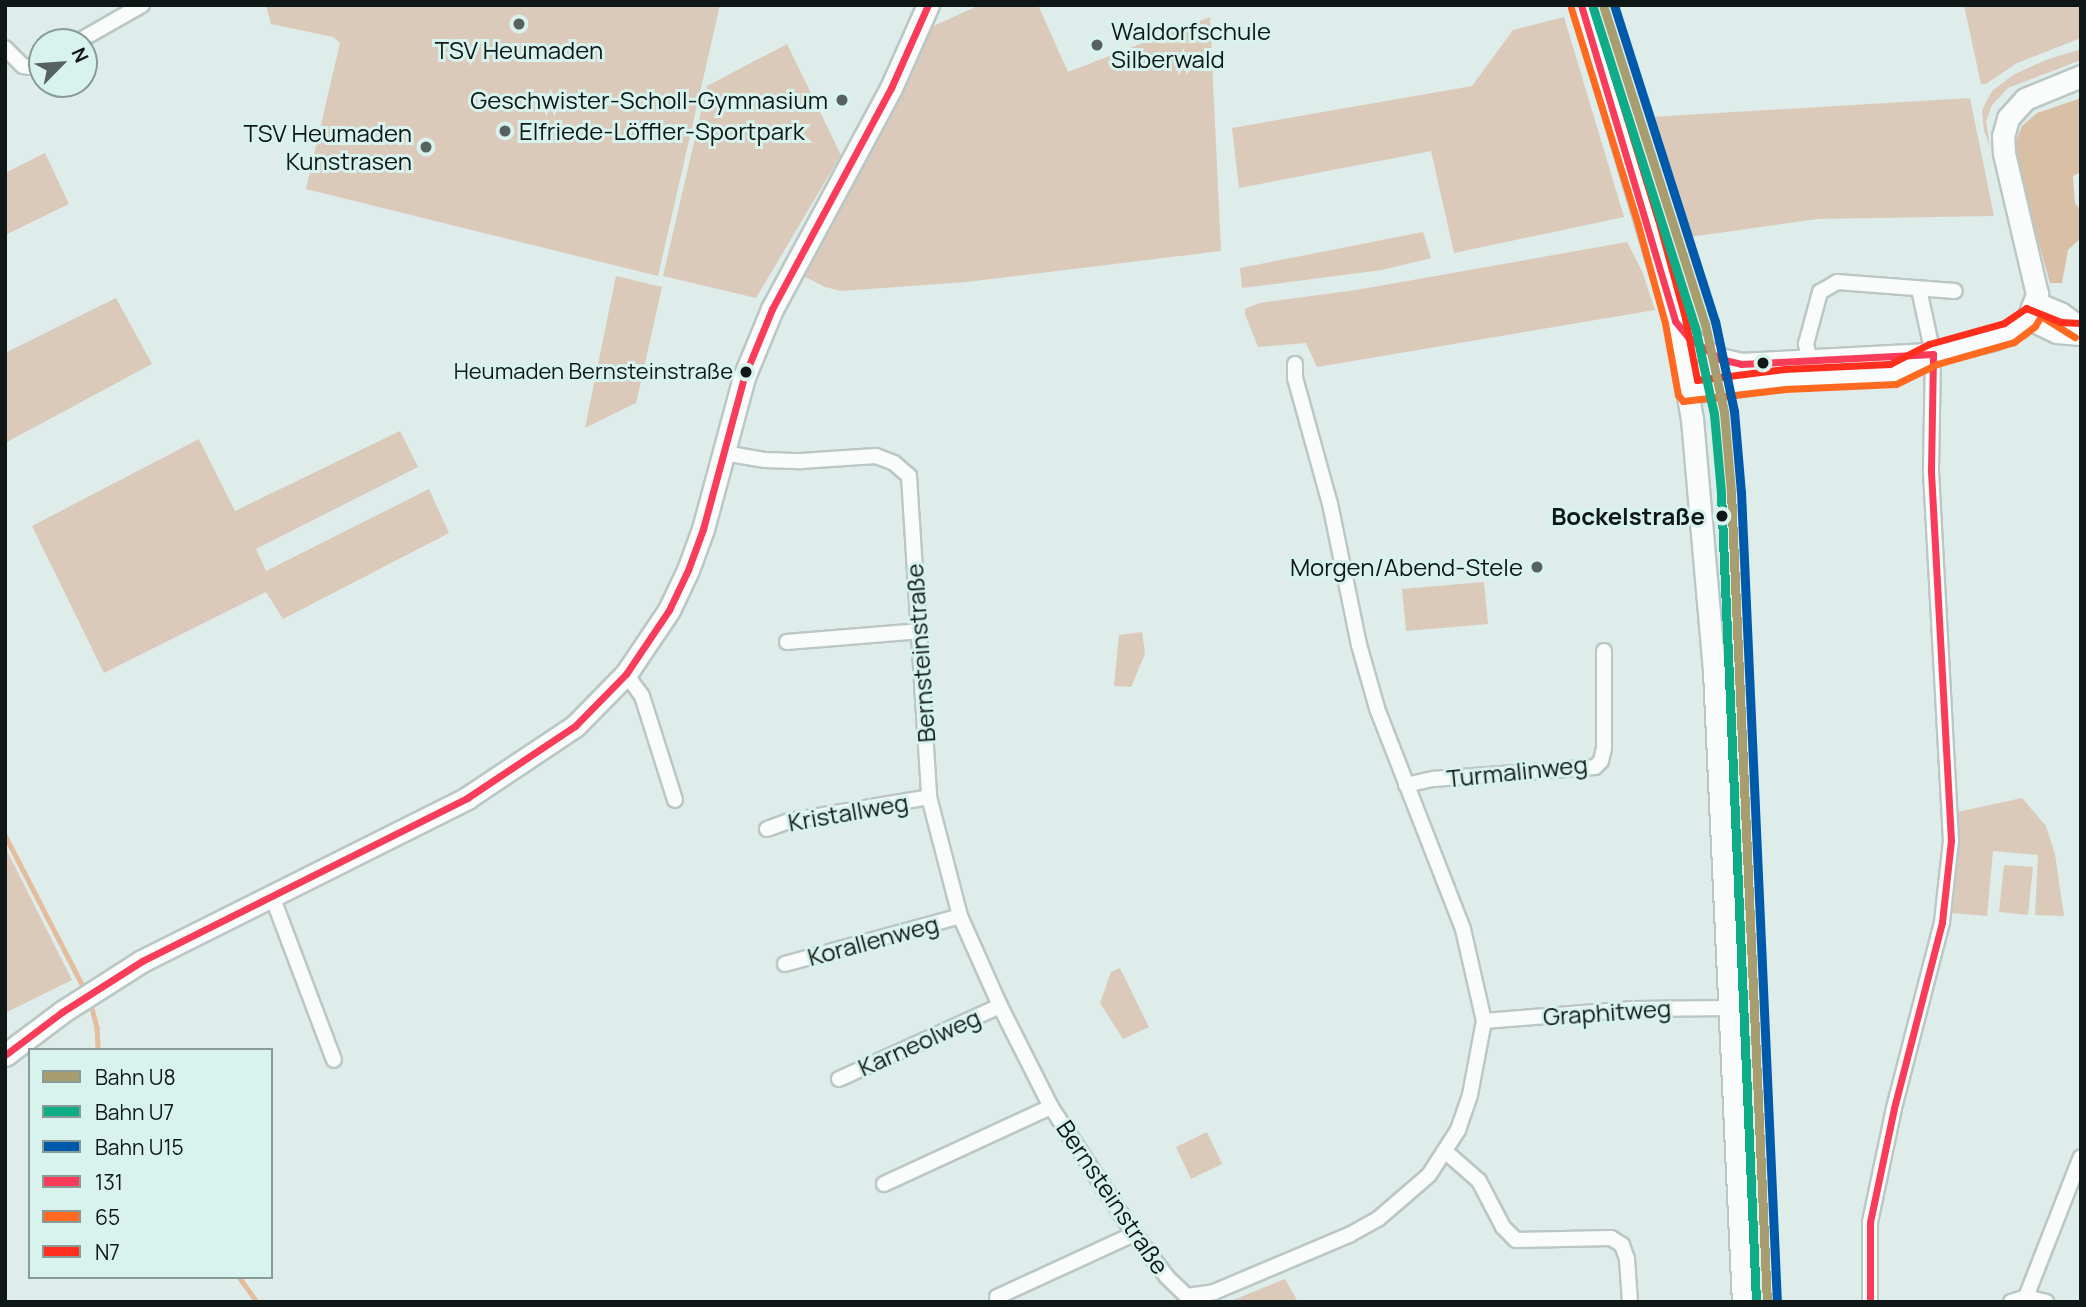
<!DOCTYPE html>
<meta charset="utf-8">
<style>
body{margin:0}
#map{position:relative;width:2086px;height:1307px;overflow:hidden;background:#deecea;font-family:Manrope,sans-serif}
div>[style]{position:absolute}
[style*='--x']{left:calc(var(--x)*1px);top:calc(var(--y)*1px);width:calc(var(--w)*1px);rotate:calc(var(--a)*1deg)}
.green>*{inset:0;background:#dbcaba}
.forest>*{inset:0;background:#dabfa7}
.stream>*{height:4.5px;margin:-2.25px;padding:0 2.25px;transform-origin:2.25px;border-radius:2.25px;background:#e4bc9e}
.roads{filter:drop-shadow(2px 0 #bbc7c5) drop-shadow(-2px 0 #bbc7c5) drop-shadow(0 2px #bbc7c5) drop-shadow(0 -2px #bbc7c5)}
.street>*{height:14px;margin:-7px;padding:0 7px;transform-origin:7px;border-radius:7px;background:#fafcfc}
.secondary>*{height:21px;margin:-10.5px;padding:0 10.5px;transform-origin:10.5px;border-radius:10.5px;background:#fafcfc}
.bus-1>*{height:7px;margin:-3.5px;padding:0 3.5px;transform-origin:3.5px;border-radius:3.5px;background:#f83c5a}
.bus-2>*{height:7px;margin:-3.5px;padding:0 3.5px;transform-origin:3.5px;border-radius:3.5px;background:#ff6a20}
.bus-3>*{height:7px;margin:-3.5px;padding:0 3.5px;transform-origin:3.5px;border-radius:3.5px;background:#ff2e1d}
.rail-1>*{height:9px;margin:-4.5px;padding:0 4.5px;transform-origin:4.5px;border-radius:4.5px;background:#a89d6e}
.rail-2>*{height:9px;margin:-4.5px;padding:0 4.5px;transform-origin:4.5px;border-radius:4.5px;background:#0eac87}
.rail-3>*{height:9px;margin:-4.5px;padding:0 4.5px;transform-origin:4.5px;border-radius:4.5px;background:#005aab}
.dots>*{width:19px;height:19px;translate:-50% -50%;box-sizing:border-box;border:4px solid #d8f2ed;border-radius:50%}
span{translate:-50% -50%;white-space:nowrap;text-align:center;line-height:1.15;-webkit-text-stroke:6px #d8f2ed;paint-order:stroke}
.bus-label{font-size:22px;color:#0f1816}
.right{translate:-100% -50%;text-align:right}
.poi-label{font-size:24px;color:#0f1816}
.left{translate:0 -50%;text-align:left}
.stop-label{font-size:24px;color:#0f1816;font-weight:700}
.street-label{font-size:24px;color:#0f1816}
.frame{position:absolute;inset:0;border:7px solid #0f1816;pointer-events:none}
.legend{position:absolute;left:28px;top:1048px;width:245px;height:231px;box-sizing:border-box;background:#d8f2ed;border:2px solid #889b97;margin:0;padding:9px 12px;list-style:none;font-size:21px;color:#0f1816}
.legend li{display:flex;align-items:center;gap:14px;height:35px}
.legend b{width:35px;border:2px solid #889b97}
.north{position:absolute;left:28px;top:28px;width:70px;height:70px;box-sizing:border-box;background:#d8f2ed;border:2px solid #889b97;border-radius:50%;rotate:65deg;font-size:19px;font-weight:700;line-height:28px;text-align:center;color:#0f1816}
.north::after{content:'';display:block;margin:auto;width:24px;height:32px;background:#576260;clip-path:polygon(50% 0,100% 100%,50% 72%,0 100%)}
</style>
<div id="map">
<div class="green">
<i style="clip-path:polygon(266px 5px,720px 5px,658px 276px,306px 189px,340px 43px,333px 37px,271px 24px)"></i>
<i style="clip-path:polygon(980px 5px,1038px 5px,1068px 72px,1210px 17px,1221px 251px,966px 282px,841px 291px,825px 287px,801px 275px,920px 32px)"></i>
<i style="clip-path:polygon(1964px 5px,2081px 5px,2081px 38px,2017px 63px,1986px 84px,1981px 84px)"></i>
<i style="clip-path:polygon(1564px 17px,1624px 217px,1454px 253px,1431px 151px,1239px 188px,1232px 128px,1472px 86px,1513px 30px)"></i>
<i style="clip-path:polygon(787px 44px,841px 155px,756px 298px,663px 276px,707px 86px)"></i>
<i style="clip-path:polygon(2081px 49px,2081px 60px,2008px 88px,1992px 105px,1986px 121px,1990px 146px,1984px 131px,1982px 110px,1992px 91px,2013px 75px,2046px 60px)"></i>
<i style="clip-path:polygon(1970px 98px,1994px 216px,1817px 219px,1690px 237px,1650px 117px)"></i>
<i style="clip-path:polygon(45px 153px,69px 204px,5px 235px,5px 173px)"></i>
<i style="clip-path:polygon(1423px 232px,1431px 258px,1382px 270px,1242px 288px,1240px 268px)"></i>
<i style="clip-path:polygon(1627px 242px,1642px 271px,1655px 310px,1317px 367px,1306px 343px,1258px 347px,1245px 314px,1245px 309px,1259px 303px,1356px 290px)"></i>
<i style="clip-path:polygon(616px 276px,662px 287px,636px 403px,585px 428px)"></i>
<i style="clip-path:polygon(116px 298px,152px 364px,5px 443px,5px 353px)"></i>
<i style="clip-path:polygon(400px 431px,418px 467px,256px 549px,266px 571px,429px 489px,449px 533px,283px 619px,266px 592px,104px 673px,32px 526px,199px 439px,235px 511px)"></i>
<i style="clip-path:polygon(1484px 582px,1488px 624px,1406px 631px,1402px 589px)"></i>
<i style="clip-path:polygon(1142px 632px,1145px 654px,1131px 687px,1114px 686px,1119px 635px)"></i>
<i style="clip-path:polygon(2022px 798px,2046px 826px,2055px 854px,2064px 916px,2035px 915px,2038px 855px,1993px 851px,1987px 916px,1951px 913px,1960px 839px,1957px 812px)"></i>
<i style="clip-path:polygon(5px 847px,72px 980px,5px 1013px)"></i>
<i style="clip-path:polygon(2004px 865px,2033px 867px,2028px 915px,1999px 912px)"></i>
<i style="clip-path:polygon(1120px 968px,1149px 1027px,1123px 1039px,1100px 1003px,1111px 972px)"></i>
<i style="clip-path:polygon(1207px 1132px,1222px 1164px,1191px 1179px,1176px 1147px)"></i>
<i style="clip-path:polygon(1285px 1279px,1298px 1302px,1228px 1302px)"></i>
</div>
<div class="forest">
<i style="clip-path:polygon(2081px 98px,2081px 172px,2073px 176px,2075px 203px,2081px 211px,2081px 238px,2068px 250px,2062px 283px,2050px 283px,2017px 167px,2015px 143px,2022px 126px,2037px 113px)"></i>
</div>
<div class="stream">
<i style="--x:5;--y:835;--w:174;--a:62.7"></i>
<i style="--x:90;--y:1001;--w:28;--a:75"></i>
<i style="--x:97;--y:1028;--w:22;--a:87"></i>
<i style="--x:239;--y:1277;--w:31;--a:54"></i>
</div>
<div class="roads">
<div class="street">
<i style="--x:77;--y:42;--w:75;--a:-29.6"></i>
<i style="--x:5;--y:48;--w:25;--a:45"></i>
<i style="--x:23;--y:66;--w:7;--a:8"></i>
<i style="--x:30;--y:67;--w:13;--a:-27"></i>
<i style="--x:1812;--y:367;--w:24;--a:-105"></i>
<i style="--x:1806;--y:344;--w:54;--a:-74.9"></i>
<i style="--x:1820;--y:292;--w:20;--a:-30"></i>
<i style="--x:1837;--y:282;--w:118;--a:4.4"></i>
<i style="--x:724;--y:453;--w:42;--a:9.7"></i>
<i style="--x:765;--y:460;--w:36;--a:2"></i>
<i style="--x:801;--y:461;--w:75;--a:-3.8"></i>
<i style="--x:876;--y:456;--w:19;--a:21"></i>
<i style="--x:894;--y:463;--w:20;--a:41"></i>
<i style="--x:909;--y:476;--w:322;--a:86.4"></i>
<i style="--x:929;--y:797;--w:123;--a:75.4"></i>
<i style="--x:960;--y:916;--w:98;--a:66"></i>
<i style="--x:1000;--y:1006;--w:113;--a:63.2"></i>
<i style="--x:1051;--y:1107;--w:152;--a:56.8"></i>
<i style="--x:1134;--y:1234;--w:54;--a:52.5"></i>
<i style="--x:1167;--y:1277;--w:28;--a:44"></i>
<i style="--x:1187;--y:1296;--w:27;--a:-8"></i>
<i style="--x:1214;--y:1292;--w:147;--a:-22.9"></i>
<i style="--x:1349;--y:1235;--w:33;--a:-29"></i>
<i style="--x:1378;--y:1219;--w:67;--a:-40.8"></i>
<i style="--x:1429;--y:1175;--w:54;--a:-57.2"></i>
<i style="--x:1458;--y:1130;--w:37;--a:-71"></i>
<i style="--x:1470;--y:1095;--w:75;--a:-79.3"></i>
<i style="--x:1484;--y:1021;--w:94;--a:-102.9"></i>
<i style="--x:1463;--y:929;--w:237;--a:-111.3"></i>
<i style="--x:1377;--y:708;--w:66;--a:-105.9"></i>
<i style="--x:1359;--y:645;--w:144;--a:-101.6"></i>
<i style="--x:1330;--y:504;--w:131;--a:-105.5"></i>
<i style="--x:1295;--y:378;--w:14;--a:-90"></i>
<i style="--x:787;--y:642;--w:134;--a:-4.7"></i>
<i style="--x:626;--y:674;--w:27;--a:54"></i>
<i style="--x:642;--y:696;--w:109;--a:72.4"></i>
<i style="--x:1406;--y:785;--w:28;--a:-13"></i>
<i style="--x:1433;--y:779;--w:162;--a:-4.2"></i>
<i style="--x:1595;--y:767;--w:8;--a:-45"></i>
<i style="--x:1601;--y:761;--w:13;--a:-77"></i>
<i style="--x:1604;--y:748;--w:97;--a:-90"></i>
<i style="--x:767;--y:829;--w:23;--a:-20"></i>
<i style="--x:789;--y:821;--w:142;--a:-9.7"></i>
<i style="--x:272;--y:896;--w:175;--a:69.3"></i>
<i style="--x:785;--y:964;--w:181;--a:-15.3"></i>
<i style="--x:1484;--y:1021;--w:150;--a:-4.6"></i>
<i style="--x:1634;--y:1009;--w:96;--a:-0.6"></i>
<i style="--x:839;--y:1079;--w:177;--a:-24.4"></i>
<i style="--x:1446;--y:1152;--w:44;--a:41.3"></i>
<i style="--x:1479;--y:1181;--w:52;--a:62.4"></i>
<i style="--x:1503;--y:1227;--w:18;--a:45"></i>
<i style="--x:1516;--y:1240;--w:95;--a:-1.2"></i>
<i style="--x:1611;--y:1238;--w:13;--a:32"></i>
<i style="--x:1622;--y:1245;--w:15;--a:70"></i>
<i style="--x:1627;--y:1259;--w:43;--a:86"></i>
<i style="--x:884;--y:1184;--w:184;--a:-24.8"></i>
<i style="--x:997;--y:1297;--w:151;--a:-24.7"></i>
<i style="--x:2026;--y:1297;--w:150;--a:-68.6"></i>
<i style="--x:1870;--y:1302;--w:80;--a:-90"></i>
<i style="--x:1870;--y:1222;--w:116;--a:-78.1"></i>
<i style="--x:1894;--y:1108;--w:192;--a:-75.5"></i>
<i style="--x:1942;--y:922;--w:81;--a:-83.7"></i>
<i style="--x:1951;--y:841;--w:372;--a:-93.1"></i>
<i style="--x:1931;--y:470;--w:116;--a:-89"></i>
<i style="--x:1933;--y:354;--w:66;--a:-102.2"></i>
<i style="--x:2011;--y:1302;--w:16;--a:-18"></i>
<i style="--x:2026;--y:1297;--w:21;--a:14"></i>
</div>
<div class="secondary">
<i style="--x:1581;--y:5;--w:330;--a:73.4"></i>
<i style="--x:1675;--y:321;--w:99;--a:80.2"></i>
<i style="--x:1692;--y:419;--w:253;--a:85"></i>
<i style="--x:1714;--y:671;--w:632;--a:87.37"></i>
<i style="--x:2036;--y:303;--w:26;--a:23"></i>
<i style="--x:2060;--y:313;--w:26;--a:36"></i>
<i style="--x:2028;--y:318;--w:32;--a:26"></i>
<i style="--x:2057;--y:332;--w:24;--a:5"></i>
<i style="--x:1675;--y:321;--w:36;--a:48"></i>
<i style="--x:1699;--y:348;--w:24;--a:28"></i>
<i style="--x:1720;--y:359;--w:22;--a:13"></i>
<i style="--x:1741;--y:364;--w:187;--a:-3.1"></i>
<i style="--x:1685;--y:378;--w:58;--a:-14"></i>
<i style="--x:1688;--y:392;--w:97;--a:-7.7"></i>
<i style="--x:1784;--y:379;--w:109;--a:-2.6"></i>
<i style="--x:1893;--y:374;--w:45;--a:-26.6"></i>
<i style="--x:1933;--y:354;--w:62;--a:-14"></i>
<i style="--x:1993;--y:339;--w:29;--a:-25"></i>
<i style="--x:2019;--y:327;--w:13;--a:-45"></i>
<i style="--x:2028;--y:318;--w:26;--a:-69"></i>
<i style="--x:2037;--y:294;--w:145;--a:-103.2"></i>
<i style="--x:2004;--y:153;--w:17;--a:-93"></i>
<i style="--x:2003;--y:136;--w:19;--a:-74"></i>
<i style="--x:2008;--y:118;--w:25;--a:-48"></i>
<i style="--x:2025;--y:99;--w:61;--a:-22.3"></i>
<i style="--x:5;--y:1055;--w:71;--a:-37"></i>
<i style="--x:62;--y:1012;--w:95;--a:-32.5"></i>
<i style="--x:142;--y:961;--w:364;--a:-26.6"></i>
<i style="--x:467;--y:798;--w:130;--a:-33.7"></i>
<i style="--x:575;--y:726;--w:73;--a:-45.6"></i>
<i style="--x:626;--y:674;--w:77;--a:-56.1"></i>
<i style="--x:669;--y:610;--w:44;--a:-64.6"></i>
<i style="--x:688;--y:570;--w:44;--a:-69.9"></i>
<i style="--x:703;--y:529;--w:157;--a:-74.9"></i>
<i style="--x:744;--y:377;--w:74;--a:-67.6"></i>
<i style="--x:772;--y:309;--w:251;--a:-61.7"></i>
<i style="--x:891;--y:88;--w:91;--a:-66"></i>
</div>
</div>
<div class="bus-1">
<i style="--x:1581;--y:5;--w:330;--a:73.4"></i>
<i style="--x:1675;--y:321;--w:22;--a:51"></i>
<i style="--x:1689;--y:338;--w:37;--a:34"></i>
<i style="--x:1720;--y:359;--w:22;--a:13"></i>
<i style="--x:1741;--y:364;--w:192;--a:-3"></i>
<i style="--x:5;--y:1055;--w:71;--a:-37"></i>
<i style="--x:62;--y:1012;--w:95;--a:-32.5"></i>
<i style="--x:142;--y:961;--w:364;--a:-26.6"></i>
<i style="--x:467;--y:798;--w:130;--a:-33.7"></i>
<i style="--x:575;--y:726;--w:73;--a:-45.6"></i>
<i style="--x:626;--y:674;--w:77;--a:-56.1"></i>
<i style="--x:669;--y:610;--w:44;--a:-64.6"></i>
<i style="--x:688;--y:570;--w:44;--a:-69.9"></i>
<i style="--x:703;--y:529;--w:157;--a:-74.9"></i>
<i style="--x:744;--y:377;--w:74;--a:-67.6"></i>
<i style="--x:772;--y:309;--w:251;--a:-61.7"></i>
<i style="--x:891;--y:88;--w:91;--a:-66"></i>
<i style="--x:1870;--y:1302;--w:80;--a:-90"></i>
<i style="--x:1870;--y:1222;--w:116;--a:-78.1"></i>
<i style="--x:1894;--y:1108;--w:192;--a:-75.5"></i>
<i style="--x:1942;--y:922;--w:81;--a:-83.7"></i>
<i style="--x:1951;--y:841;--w:372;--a:-93.1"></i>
<i style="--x:1931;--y:470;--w:116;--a:-89"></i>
</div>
<div class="bus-2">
<i style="--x:1571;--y:8;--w:227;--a:72.8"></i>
<i style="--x:1638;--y:225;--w:102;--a:74.6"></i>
<i style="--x:1665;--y:323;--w:73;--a:79.8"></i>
<i style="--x:1678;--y:395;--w:8;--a:50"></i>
<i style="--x:1683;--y:401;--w:103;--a:-6.7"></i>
<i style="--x:1785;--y:389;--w:111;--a:-2.6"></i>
<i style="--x:1896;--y:384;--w:46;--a:-26"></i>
<i style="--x:1937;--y:364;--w:80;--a:-15.9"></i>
<i style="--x:2014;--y:342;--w:26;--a:-37"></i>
<i style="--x:2035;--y:326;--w:12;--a:-59"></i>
<i style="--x:2041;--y:316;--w:40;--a:32"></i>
</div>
<div class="bus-3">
<i style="--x:1592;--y:5;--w:224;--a:72.9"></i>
<i style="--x:1658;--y:219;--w:103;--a:74.7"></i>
<i style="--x:1685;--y:318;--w:63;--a:79"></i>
<i style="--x:1697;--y:380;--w:88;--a:-7.2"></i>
<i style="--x:1784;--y:369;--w:106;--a:-2.7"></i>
<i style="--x:1890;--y:364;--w:44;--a:-27.1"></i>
<i style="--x:1929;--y:344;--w:78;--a:-15.6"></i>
<i style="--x:2004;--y:323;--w:27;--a:-34"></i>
<i style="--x:2026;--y:308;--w:37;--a:22"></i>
<i style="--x:2060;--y:322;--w:21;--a:3"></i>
</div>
<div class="rail-1">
<i style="--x:1603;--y:5;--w:335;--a:72.3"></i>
<i style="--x:1705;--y:324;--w:90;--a:77.8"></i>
<i style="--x:1724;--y:412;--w:80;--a:85"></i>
<i style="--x:1731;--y:492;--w:811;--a:87.46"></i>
</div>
<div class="rail-2">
<i style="--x:1593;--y:8;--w:335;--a:72.3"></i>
<i style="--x:1695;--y:327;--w:89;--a:77.7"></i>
<i style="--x:1714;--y:414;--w:79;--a:84.9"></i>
<i style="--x:1721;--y:493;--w:810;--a:87.52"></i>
</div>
<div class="rail-3">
<i style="--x:1614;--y:5;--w:332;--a:72.3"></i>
<i style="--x:1715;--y:321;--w:92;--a:78.1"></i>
<i style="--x:1734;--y:411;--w:81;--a:85.1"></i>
<i style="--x:1741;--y:492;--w:811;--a:87.46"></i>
</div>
<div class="dots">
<i style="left:519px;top:24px;background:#576260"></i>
<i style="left:1097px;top:45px;background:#576260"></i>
<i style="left:842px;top:100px;background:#576260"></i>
<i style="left:505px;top:131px;background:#576260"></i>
<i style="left:426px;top:147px;background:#576260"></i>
<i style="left:1763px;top:363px;background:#0f1816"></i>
<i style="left:746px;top:372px;background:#0f1816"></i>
<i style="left:1722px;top:516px;background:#0f1816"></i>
<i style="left:1537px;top:567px;background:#576260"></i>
</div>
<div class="bus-label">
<span class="right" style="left:733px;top:372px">Heumaden Bernsteinstraße</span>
</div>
<div class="poi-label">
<span class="left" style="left:1111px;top:45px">Waldorfschule<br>Silberwald</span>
<span style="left:519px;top:50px">TSV Heumaden</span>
<span class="right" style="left:828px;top:100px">Geschwister-Scholl-Gymnasium</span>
<span class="left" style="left:519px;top:131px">Elfriede-Löffler-Sportpark</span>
<span class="right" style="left:412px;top:147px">TSV Heumaden<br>Kunstrasen</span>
<span class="right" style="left:1523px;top:567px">Morgen/Abend-Stele</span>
</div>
<div class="stop-label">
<span class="right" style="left:1705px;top:516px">Bockelstraße</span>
</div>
<div class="street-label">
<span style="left:920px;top:653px;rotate:-94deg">Bernsteinstraße</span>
<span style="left:1517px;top:771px;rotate:-6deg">Turmalinweg</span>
<span style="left:848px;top:812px;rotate:-10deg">Kristallweg</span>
<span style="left:873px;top:940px;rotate:-15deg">Korallenweg</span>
<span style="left:1607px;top:1012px;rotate:-4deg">Graphitweg</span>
<span style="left:919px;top:1042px;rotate:-24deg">Karneolweg</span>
<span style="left:1113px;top:1197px;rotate:56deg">Bernsteinstraße</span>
</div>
<div class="frame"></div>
<ul class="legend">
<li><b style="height:9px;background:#a89d6e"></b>Bahn U8</li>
<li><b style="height:9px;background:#0eac87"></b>Bahn U7</li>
<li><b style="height:9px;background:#005aab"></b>Bahn U15</li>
<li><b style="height:9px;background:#f83c5a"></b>131</li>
<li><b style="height:9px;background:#ff6a20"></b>65</li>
<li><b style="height:9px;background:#ff2e1d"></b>N7</li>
</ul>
<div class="north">N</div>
</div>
